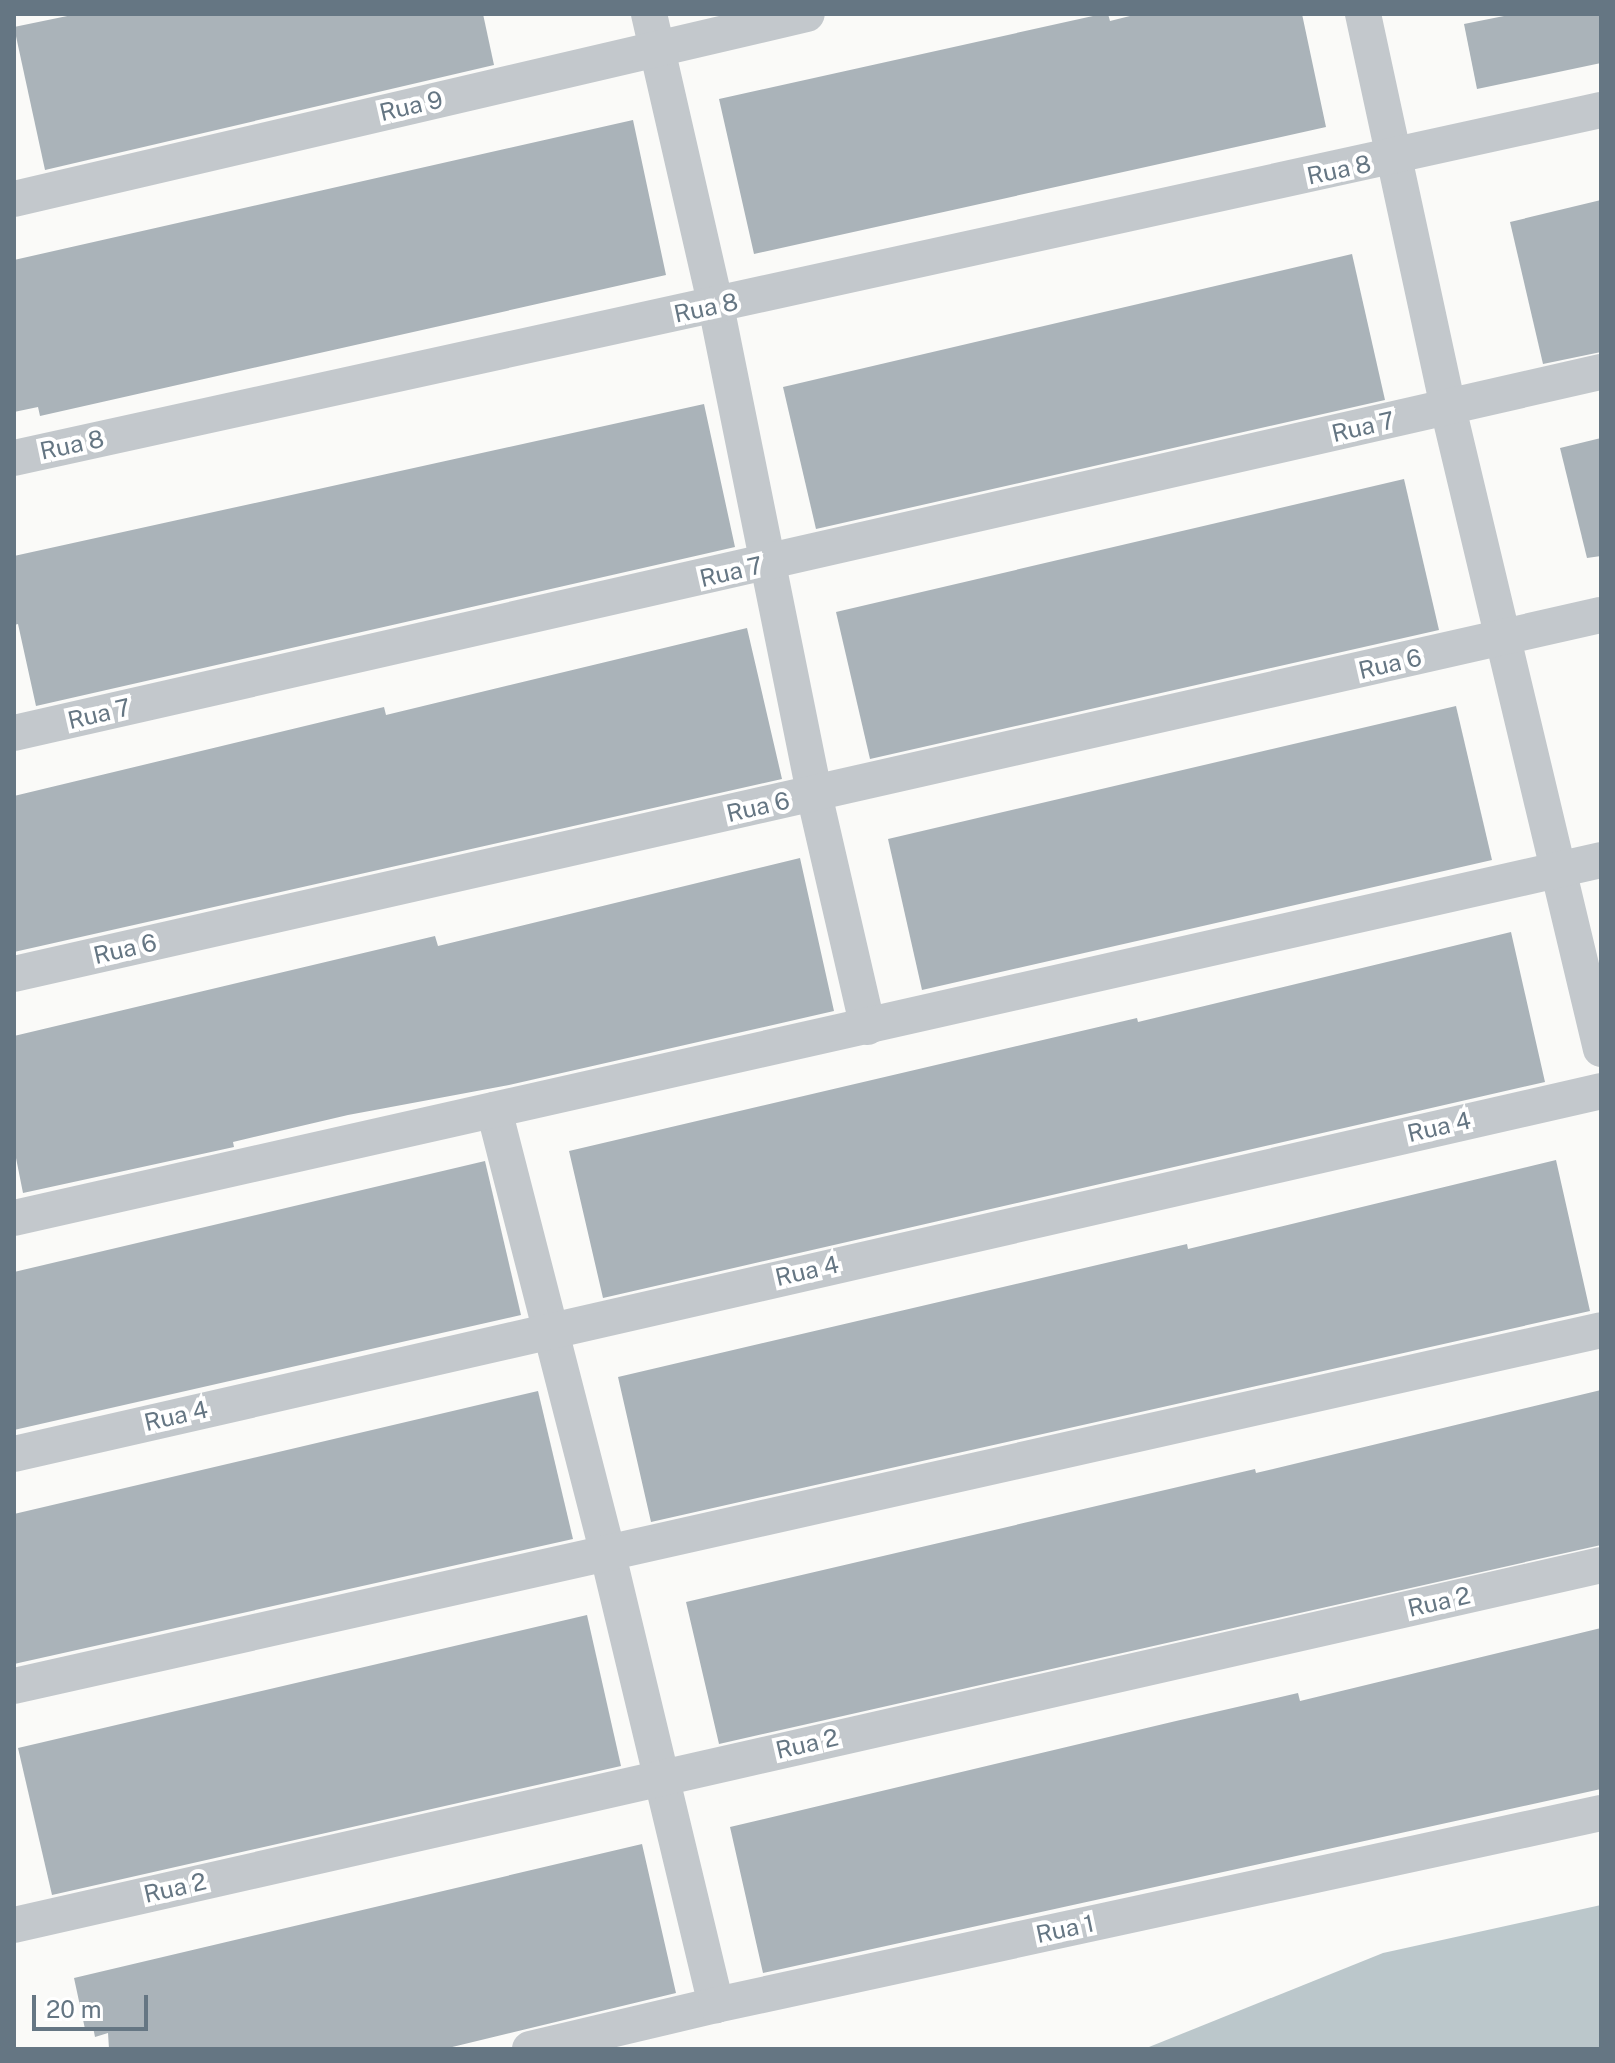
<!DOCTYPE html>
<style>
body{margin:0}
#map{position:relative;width:1615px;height:2063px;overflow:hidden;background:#fafaf8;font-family:"Public Sans",sans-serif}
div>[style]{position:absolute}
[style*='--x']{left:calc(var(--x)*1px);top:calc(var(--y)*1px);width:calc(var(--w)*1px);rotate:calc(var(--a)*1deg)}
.water>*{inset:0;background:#bbc7cb}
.building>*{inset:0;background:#aab3b9}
.street>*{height:36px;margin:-18px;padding:0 18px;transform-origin:18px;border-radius:18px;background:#c3c8cc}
span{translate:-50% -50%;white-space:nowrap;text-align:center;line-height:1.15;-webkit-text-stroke:8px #fff;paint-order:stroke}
.street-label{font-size:24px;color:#657683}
.frame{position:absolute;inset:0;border:16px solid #657683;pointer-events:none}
.scale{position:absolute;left:32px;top:1995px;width:116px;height:36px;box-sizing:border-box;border:4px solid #657683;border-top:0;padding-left:10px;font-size:24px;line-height:28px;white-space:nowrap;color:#657683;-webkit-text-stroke:6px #fff;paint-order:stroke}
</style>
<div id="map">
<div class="water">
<i style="clip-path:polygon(1601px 1905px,1601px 2049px,1144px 2049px,1383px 1953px)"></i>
</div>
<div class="building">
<i style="clip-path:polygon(77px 14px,483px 14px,494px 65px,45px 170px,14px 27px)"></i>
<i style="clip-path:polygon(1102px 14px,1108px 14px,1110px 21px,1138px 14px,1302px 14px,1326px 127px,754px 254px,719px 99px)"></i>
<i style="clip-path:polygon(1514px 14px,1601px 14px,1601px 63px,1477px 89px,1464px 24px)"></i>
<i style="clip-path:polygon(633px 120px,666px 275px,40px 416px,38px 407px,14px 412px,14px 260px)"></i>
<i style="clip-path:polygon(1601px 200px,1601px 352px,1543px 364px,1510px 222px)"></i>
<i style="clip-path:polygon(1352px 254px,1385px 400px,816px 529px,783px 387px)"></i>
<i style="clip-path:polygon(704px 404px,735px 547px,36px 706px,18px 624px,14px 625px,14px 556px)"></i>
<i style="clip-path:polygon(1601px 438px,1601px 556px,1587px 558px,1560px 448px)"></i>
<i style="clip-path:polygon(1404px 479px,1439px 630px,870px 759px,836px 612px)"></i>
<i style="clip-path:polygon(747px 628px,782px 779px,14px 952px,14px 796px,384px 707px,386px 715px)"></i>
<i style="clip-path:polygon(1456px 706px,1492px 860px,922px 990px,888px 839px)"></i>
<i style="clip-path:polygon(800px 858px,834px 1011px,509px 1085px,348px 1115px,233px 1142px,234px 1147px,23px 1193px,14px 1148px,14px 1036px,435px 936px,438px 946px)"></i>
<i style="clip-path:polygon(1511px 932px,1545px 1082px,603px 1298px,569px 1151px,1137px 1018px,1138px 1022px)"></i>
<i style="clip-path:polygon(1556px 1160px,1590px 1311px,651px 1522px,618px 1377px,1187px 1244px,1188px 1249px)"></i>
<i style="clip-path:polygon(485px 1161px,521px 1315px,14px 1430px,14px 1272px)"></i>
<i style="clip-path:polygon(1601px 1390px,1601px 1545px,719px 1744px,686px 1602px,1255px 1469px,1256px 1473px)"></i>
<i style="clip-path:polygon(538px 1391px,573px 1539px,14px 1664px,14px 1514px)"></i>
<i style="clip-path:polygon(587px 1615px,621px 1766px,52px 1895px,18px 1748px)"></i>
<i style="clip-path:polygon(1601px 1628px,1601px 1789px,763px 1973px,730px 1827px,1176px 1721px,1298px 1693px,1300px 1701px)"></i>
<i style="clip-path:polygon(642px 1844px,676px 1993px,444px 2049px,109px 2049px,108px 2033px,95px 2037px,93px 2027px,85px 2029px,74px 1978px)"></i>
</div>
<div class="street">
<i style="--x:649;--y:14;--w:300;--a:77.1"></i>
<i style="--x:716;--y:306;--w:498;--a:78.6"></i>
<i style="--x:814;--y:794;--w:239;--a:77"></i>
<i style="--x:1363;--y:14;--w:403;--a:77.8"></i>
<i style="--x:1448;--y:408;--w:659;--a:76.58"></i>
<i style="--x:14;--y:199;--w:814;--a:-13.13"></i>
<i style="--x:14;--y:458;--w:1625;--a:-12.37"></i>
<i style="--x:14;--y:733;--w:1628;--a:-12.82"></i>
<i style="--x:14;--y:974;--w:1627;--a:-12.75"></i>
<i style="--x:494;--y:1110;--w:459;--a:75.6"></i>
<i style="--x:608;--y:1555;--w:463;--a:76.5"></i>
<i style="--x:14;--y:1218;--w:1627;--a:-12.71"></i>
<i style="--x:14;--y:1454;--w:1628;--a:-12.88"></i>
<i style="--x:14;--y:1686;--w:1626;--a:-12.64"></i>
<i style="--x:14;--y:1925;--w:1627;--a:-12.78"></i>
<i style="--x:530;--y:2049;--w:191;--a:-13.3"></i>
<i style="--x:716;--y:2005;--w:906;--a:-12.24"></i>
</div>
<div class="street-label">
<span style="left:411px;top:106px;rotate:-13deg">Rua 9</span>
<span style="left:1339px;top:170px;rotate:-12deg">Rua 8</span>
<span style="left:706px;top:308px;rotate:-12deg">Rua 8</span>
<span style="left:1363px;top:427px;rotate:-13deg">Rua 7</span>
<span style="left:72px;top:445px;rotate:-12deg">Rua 8</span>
<span style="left:731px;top:572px;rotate:-13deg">Rua 7</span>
<span style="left:1390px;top:664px;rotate:-13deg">Rua 6</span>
<span style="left:99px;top:714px;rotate:-13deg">Rua 7</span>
<span style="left:758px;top:807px;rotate:-13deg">Rua 6</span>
<span style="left:125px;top:949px;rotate:-13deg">Rua 6</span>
<span style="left:1439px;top:1127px;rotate:-13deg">Rua 4</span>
<span style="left:807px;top:1271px;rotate:-13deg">Rua 4</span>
<span style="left:176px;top:1416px;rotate:-13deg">Rua 4</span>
<span style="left:1439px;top:1602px;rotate:-13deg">Rua 2</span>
<span style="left:807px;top:1744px;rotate:-13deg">Rua 2</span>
<span style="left:175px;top:1888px;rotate:-13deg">Rua 2</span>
<span style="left:1065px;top:1929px;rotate:-12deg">Rua 1</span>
</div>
<div class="frame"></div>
<div class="scale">20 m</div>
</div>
